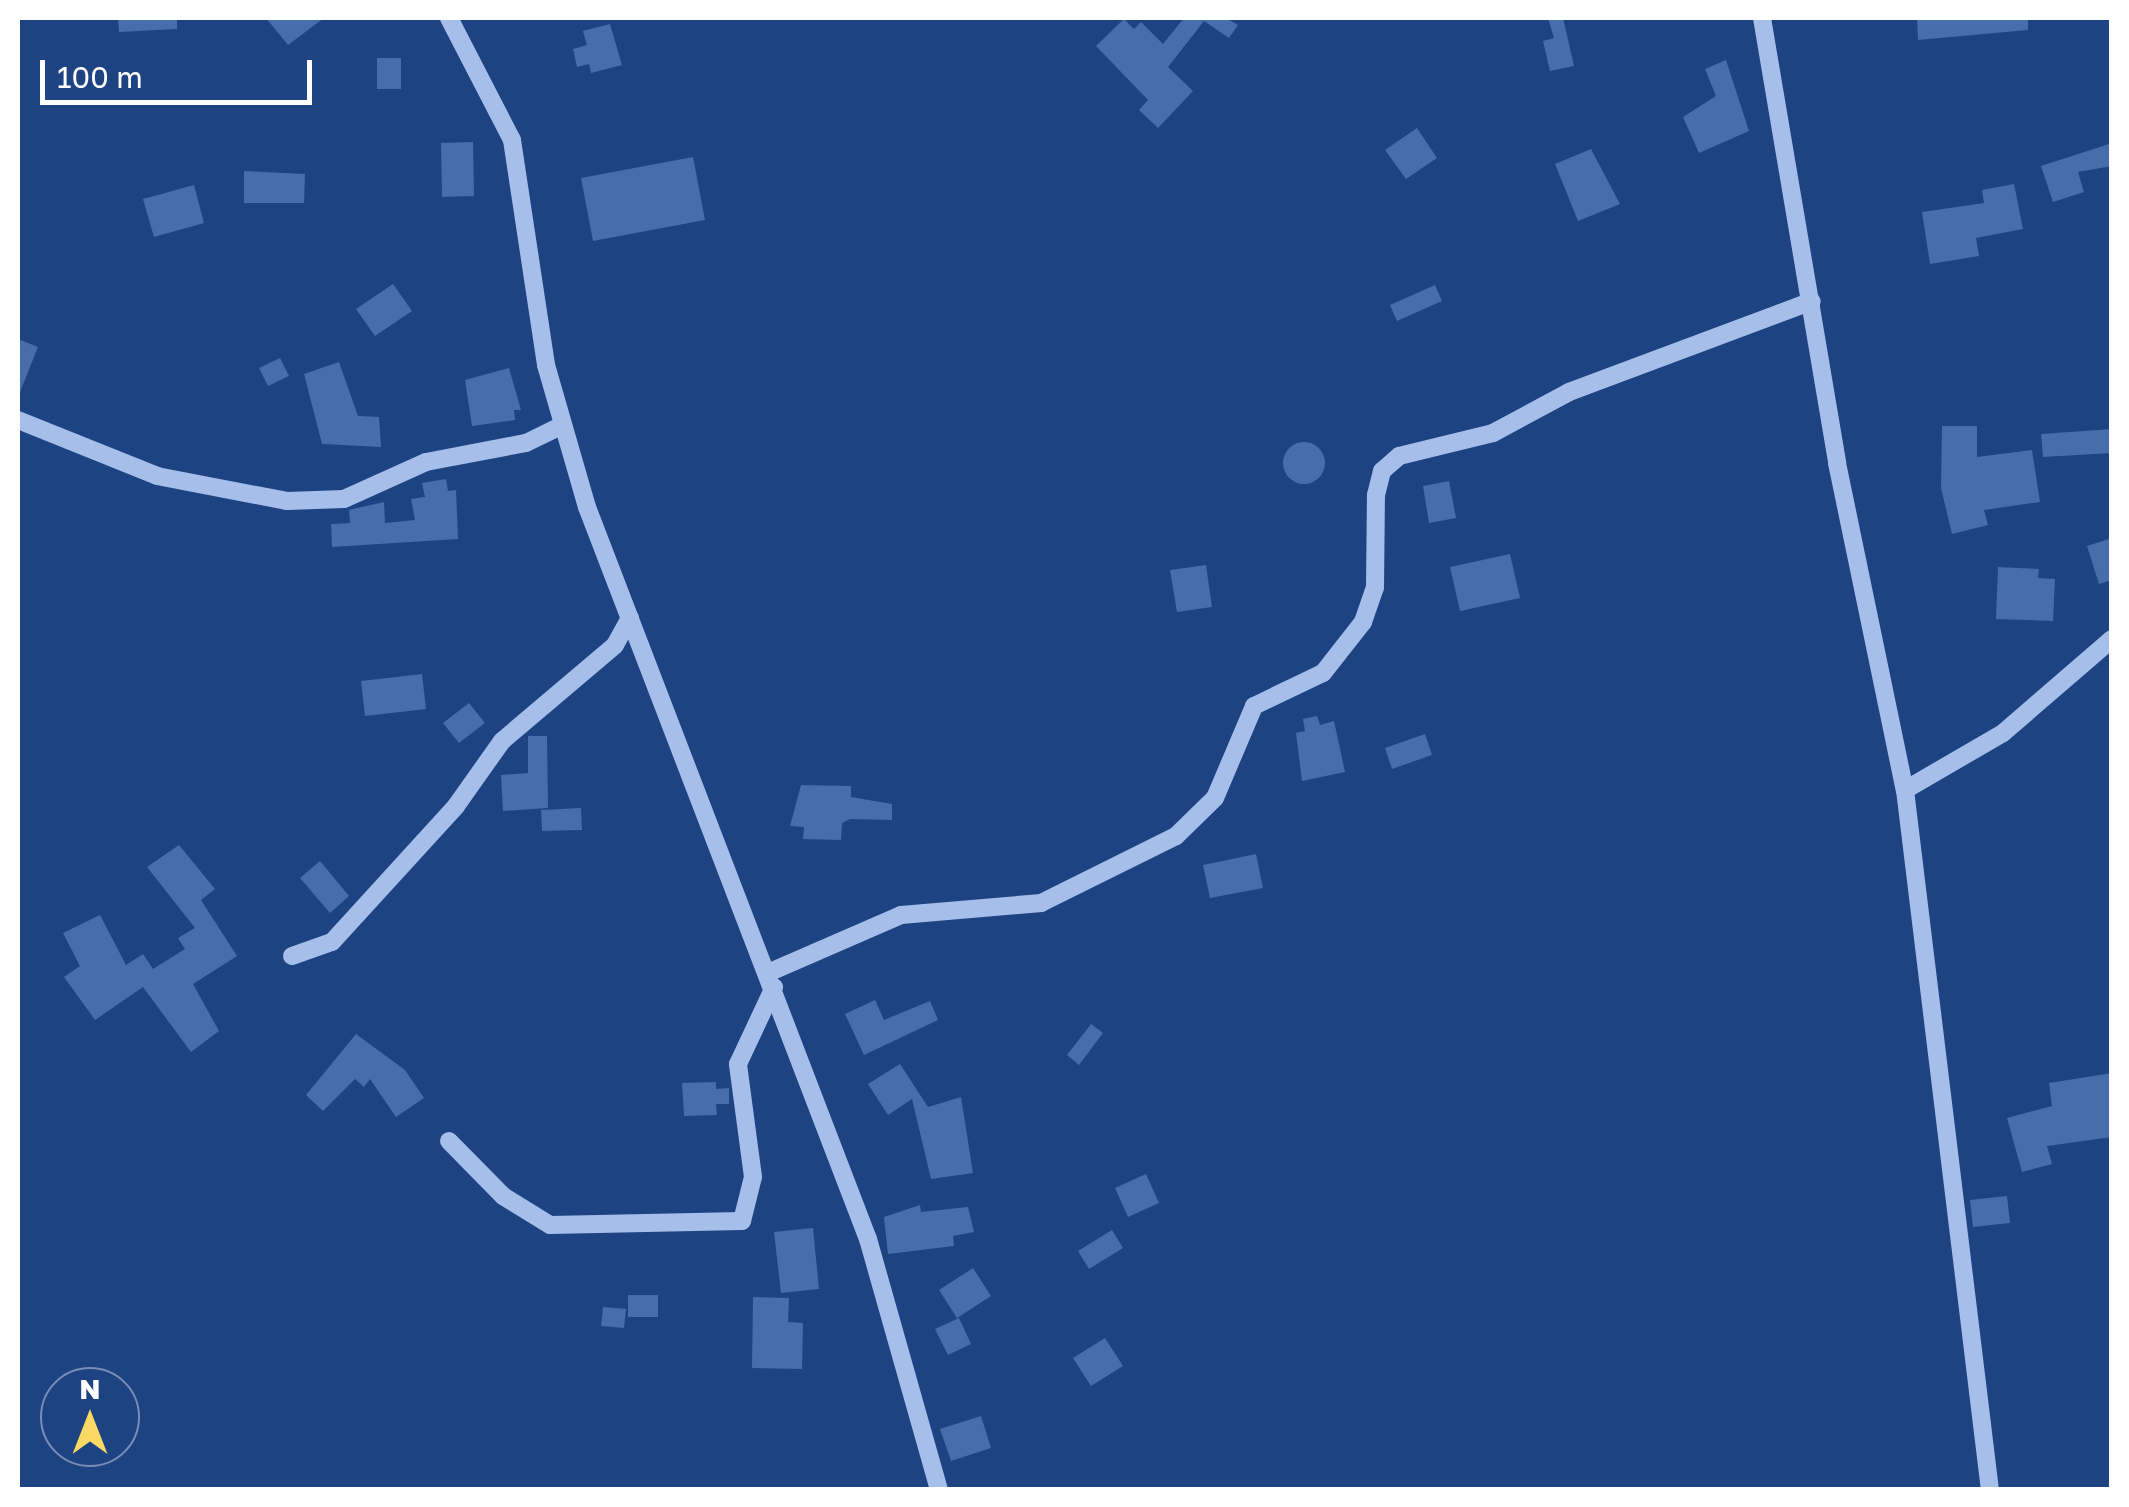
<!DOCTYPE html>
<style>
body{margin:0}
#map{position:relative;width:2129px;height:1507px;overflow:hidden;background:#1e4383;font-family:"Golos Text",sans-serif}
div>[style]{position:absolute}
[style*='--x']{left:calc(var(--x)*1px);top:calc(var(--y)*1px);width:calc(var(--w)*1px);rotate:calc(var(--a)*1deg)}
.building>*{inset:0;background:#466dac}
.round{border-radius:50%}
.minor>*{height:18px;margin:-9px;padding:0 9px;transform-origin:9px;border-radius:9px;background:#a5bfea}
span{translate:-50% -50%;white-space:nowrap;text-align:center;line-height:1.15;-webkit-text-stroke:8px #1e4383;paint-order:stroke}
.frame{position:absolute;inset:0;border:20px solid #fff;pointer-events:none}
.north{position:absolute;left:40px;top:1367px;width:100px;height:100px;box-sizing:border-box;background:#1e4383;border:2px solid #788eb5;border-radius:50%;rotate:0deg;font-size:28px;font-weight:700;line-height:40px;text-align:center;color:#fff}
.north::after{content:'';display:block;margin:auto;width:35px;height:45px;background:#f9d864;clip-path:polygon(50% 0,100% 100%,50% 72%,0 100%)}
.scale{position:absolute;left:40px;top:60px;width:272px;height:45px;box-sizing:border-box;border:5px solid #fff;border-top:0;padding-left:12px;font-size:30px;line-height:35px;white-space:nowrap;color:#fff;-webkit-text-stroke:8px #1e4383;paint-order:stroke}
</style>
<div id="map">
<div class="building">
<i style="clip-path:polygon(118px 18px,177px 18px,177px 29px,119px 32px)"></i>
<i style="clip-path:polygon(266px 18px,324px 18px,288px 45px)"></i>
<i style="clip-path:polygon(1184px 18px,1226px 18px,1238px 25px,1229px 38px,1204px 21px,1168px 67px,1193px 91px,1158px 128px,1139px 110px,1148px 100px,1096px 46px,1124px 19px,1134px 29px,1141px 22px,1163px 44px)"></i>
<i style="clip-path:polygon(1548px 18px,1563px 18px,1574px 66px,1550px 71px,1543px 41px,1554px 38px)"></i>
<i style="clip-path:polygon(1917px 18px,2028px 18px,2028px 30px,1918px 40px)"></i>
<i style="clip-path:polygon(610px 24px,622px 65px,591px 73px,589px 64px,577px 67px,573px 49px,587px 45px,583px 31px)"></i>
<i style="clip-path:polygon(377px 58px,401px 58px,401px 89px,377px 89px)"></i>
<i style="clip-path:polygon(1726px 60px,1749px 131px,1699px 153px,1683px 117px,1716px 96px,1705px 69px)"></i>
<i style="clip-path:polygon(1417px 128px,1437px 158px,1406px 179px,1385px 150px)"></i>
<i style="clip-path:polygon(473px 142px,474px 196px,442px 197px,441px 143px)"></i>
<i style="clip-path:polygon(2112px 143px,2112px 166px,2078px 172px,2084px 192px,2053px 202px,2041px 166px)"></i>
<i style="clip-path:polygon(1591px 149px,1620px 204px,1578px 221px,1555px 164px)"></i>
<i style="clip-path:polygon(693px 157px,705px 220px,593px 241px,581px 178px)"></i>
<i style="clip-path:polygon(244px 171px,305px 174px,304px 203px,244px 203px)"></i>
<i style="clip-path:polygon(2014px 184px,2023px 229px,1976px 238px,1979px 256px,1930px 264px,1922px 212px,1984px 203px,1982px 190px)"></i>
<i style="clip-path:polygon(194px 185px,204px 223px,154px 237px,143px 199px)"></i>
<i style="clip-path:polygon(393px 284px,412px 311px,375px 336px,356px 309px)"></i>
<i style="clip-path:polygon(1435px 285px,1442px 301px,1397px 321px,1390px 305px)"></i>
<i style="clip-path:polygon(18px 339px,38px 347px,18px 397px)"></i>
<i style="clip-path:polygon(280px 358px,289px 376px,268px 386px,259px 368px)"></i>
<i style="clip-path:polygon(339px 362px,358px 416px,379px 417px,381px 447px,322px 444px,304px 374px)"></i>
<i style="clip-path:polygon(509px 368px,521px 410px,514px 410px,515px 420px,472px 426px,465px 380px)"></i>
<i style="clip-path:polygon(1942px 426px,1977px 426px,1977px 457px,2032px 450px,2040px 502px,1984px 510px,1988px 525px,1952px 534px,1941px 488px)"></i>
<i style="clip-path:polygon(2112px 429px,2112px 453px,2043px 457px,2041px 434px)"></i>
<i class="round" style="left:1283px;top:442px;width:42px;height:42px"></i>
<i style="clip-path:polygon(446px 479px,448px 491px,456px 490px,458px 539px,332px 547px,331px 524px,350px 523px,349px 510px,384px 502px,385px 523px,415px 520px,411px 499px,425px 497px,422px 483px)"></i>
<i style="clip-path:polygon(1449px 481px,1456px 518px,1429px 523px,1423px 486px)"></i>
<i style="clip-path:polygon(2112px 538px,2112px 580px,2099px 584px,2087px 546px)"></i>
<i style="clip-path:polygon(1510px 554px,1520px 598px,1460px 611px,1450px 567px)"></i>
<i style="clip-path:polygon(1206px 565px,1212px 607px,1177px 612px,1170px 570px)"></i>
<i style="clip-path:polygon(1998px 567px,2039px 569px,2038px 578px,2055px 579px,2053px 621px,1996px 619px)"></i>
<i style="clip-path:polygon(422px 674px,426px 709px,365px 716px,361px 681px)"></i>
<i style="clip-path:polygon(469px 703px,485px 723px,459px 743px,443px 723px)"></i>
<i style="clip-path:polygon(1317px 716px,1320px 725px,1334px 721px,1345px 772px,1302px 781px,1296px 733px,1305px 731px,1303px 719px)"></i>
<i style="clip-path:polygon(1425px 734px,1432px 755px,1392px 769px,1385px 748px)"></i>
<i style="clip-path:polygon(528px 736px,547px 736px,548px 808px,503px 811px,501px 775px,528px 773px)"></i>
<i style="clip-path:polygon(801px 785px,851px 786px,851px 797px,892px 804px,892px 820px,850px 819px,842px 823px,841px 840px,803px 839px,804px 827px,790px 826px)"></i>
<i style="clip-path:polygon(581px 808px,582px 830px,542px 831px,541px 810px)"></i>
<i style="clip-path:polygon(179px 845px,215px 889px,201px 900px,237px 956px,193px 984px,219px 1031px,191px 1052px,143px 987px,95px 1020px,64px 977px,80px 966px,63px 933px,100px 915px,126px 965px,143px 954px,153px 969px,185px 949px,178px 938px,195px 928px,147px 867px)"></i>
<i style="clip-path:polygon(1256px 854px,1263px 888px,1210px 898px,1203px 865px)"></i>
<i style="clip-path:polygon(320px 861px,349px 896px,330px 913px,300px 878px)"></i>
<i style="clip-path:polygon(875px 1000px,884px 1020px,930px 1001px,938px 1020px,864px 1055px,845px 1014px)"></i>
<i style="clip-path:polygon(1091px 1024px,1103px 1033px,1079px 1065px,1067px 1055px)"></i>
<i style="clip-path:polygon(356px 1034px,405px 1070px,424px 1098px,396px 1117px,370px 1079px,364px 1087px,355px 1079px,323px 1111px,306px 1095px)"></i>
<i style="clip-path:polygon(900px 1064px,928px 1107px,961px 1097px,973px 1173px,931px 1179px,912px 1099px,888px 1115px,868px 1084px)"></i>
<i style="clip-path:polygon(2112px 1073px,2112px 1137px,2047px 1146px,2052px 1164px,2022px 1172px,2007px 1118px,2052px 1106px,2049px 1083px)"></i>
<i style="clip-path:polygon(716px 1082px,716px 1089px,729px 1088px,729px 1104px,716px 1104px,717px 1115px,684px 1116px,682px 1083px)"></i>
<i style="clip-path:polygon(1146px 1174px,1159px 1203px,1128px 1217px,1115px 1188px)"></i>
<i style="clip-path:polygon(2007px 1196px,2010px 1223px,1973px 1227px,1970px 1200px)"></i>
<i style="clip-path:polygon(920px 1205px,921px 1212px,968px 1207px,974px 1232px,953px 1236px,954px 1246px,888px 1254px,884px 1217px)"></i>
<i style="clip-path:polygon(813px 1228px,819px 1289px,781px 1293px,774px 1232px)"></i>
<i style="clip-path:polygon(1112px 1230px,1123px 1248px,1089px 1269px,1078px 1251px)"></i>
<i style="clip-path:polygon(973px 1268px,991px 1296px,957px 1318px,939px 1290px)"></i>
<i style="clip-path:polygon(628px 1295px,658px 1295px,658px 1317px,628px 1317px)"></i>
<i style="clip-path:polygon(753px 1297px,789px 1298px,788px 1322px,803px 1323px,802px 1369px,752px 1368px)"></i>
<i style="clip-path:polygon(603px 1307px,626px 1309px,624px 1328px,601px 1326px)"></i>
<i style="clip-path:polygon(959px 1318px,971px 1344px,948px 1355px,935px 1329px)"></i>
<i style="clip-path:polygon(1105px 1338px,1123px 1366px,1091px 1386px,1073px 1358px)"></i>
<i style="clip-path:polygon(981px 1416px,991px 1448px,951px 1461px,940px 1429px)"></i>
</div>
<div class="minor">
<i style="--x:449;--y:18;--w:137;--a:62.7"></i>
<i style="--x:512;--y:140;--w:228;--a:81.4"></i>
<i style="--x:546;--y:365;--w:148;--a:73.9"></i>
<i style="--x:587;--y:507;--w:784;--a:69"></i>
<i style="--x:868;--y:1239;--w:261;--a:74.2"></i>
<i style="--x:1762;--y:18;--w:451;--a:80.4"></i>
<i style="--x:1837;--y:463;--w:334;--a:78.3"></i>
<i style="--x:1905;--y:790;--w:705;--a:83.08"></i>
<i style="--x:18;--y:420;--w:150;--a:21.9"></i>
<i style="--x:157;--y:476;--w:132;--a:10.9"></i>
<i style="--x:287;--y:501;--w:57;--a:-2"></i>
<i style="--x:344;--y:499;--w:90;--a:-24.3"></i>
<i style="--x:426;--y:462;--w:102;--a:-10.8"></i>
<i style="--x:526;--y:443;--w:39;--a:-26"></i>
<i style="--x:1905;--y:790;--w:113;--a:-30.2"></i>
<i style="--x:2003;--y:733;--w:144;--a:-40.8"></i>
<i style="--x:292;--y:956;--w:42;--a:-19.3"></i>
<i style="--x:332;--y:942;--w:184;--a:-47.6"></i>
<i style="--x:456;--y:806;--w:80;--a:-54.7"></i>
<i style="--x:502;--y:741;--w:148;--a:-40.3"></i>
<i style="--x:615;--y:645;--w:31;--a:-61"></i>
<i style="--x:770;--y:972;--w:143;--a:-23.5"></i>
<i style="--x:901;--y:915;--w:141;--a:-4.9"></i>
<i style="--x:1041;--y:903;--w:151;--a:-26.4"></i>
<i style="--x:1176;--y:836;--w:54;--a:-44.3"></i>
<i style="--x:1215;--y:798;--w:100;--a:-67"></i>
<i style="--x:1254;--y:706;--w:76;--a:-25.6"></i>
<i style="--x:1323;--y:673;--w:65;--a:-51.9"></i>
<i style="--x:1363;--y:622;--w:36;--a:-71"></i>
<i style="--x:1375;--y:588;--w:93;--a:-89.4"></i>
<i style="--x:1376;--y:495;--w:25;--a:-76"></i>
<i style="--x:1382;--y:471;--w:23;--a:-41"></i>
<i style="--x:1399;--y:456;--w:97;--a:-13.7"></i>
<i style="--x:1493;--y:433;--w:86;--a:-28.3"></i>
<i style="--x:1569;--y:392;--w:259;--a:-20.5"></i>
<i style="--x:449;--y:1141;--w:77;--a:45.5"></i>
<i style="--x:503;--y:1196;--w:55;--a:31.7"></i>
<i style="--x:550;--y:1225;--w:192;--a:-1.2"></i>
<i style="--x:742;--y:1221;--w:45;--a:-76"></i>
<i style="--x:753;--y:1177;--w:114;--a:-97.6"></i>
<i style="--x:738;--y:1064;--w:85;--a:-64.9"></i>
</div>
<div class="frame"></div>
<div class="north">N</div>
<div class="scale">100 m</div>
</div>
